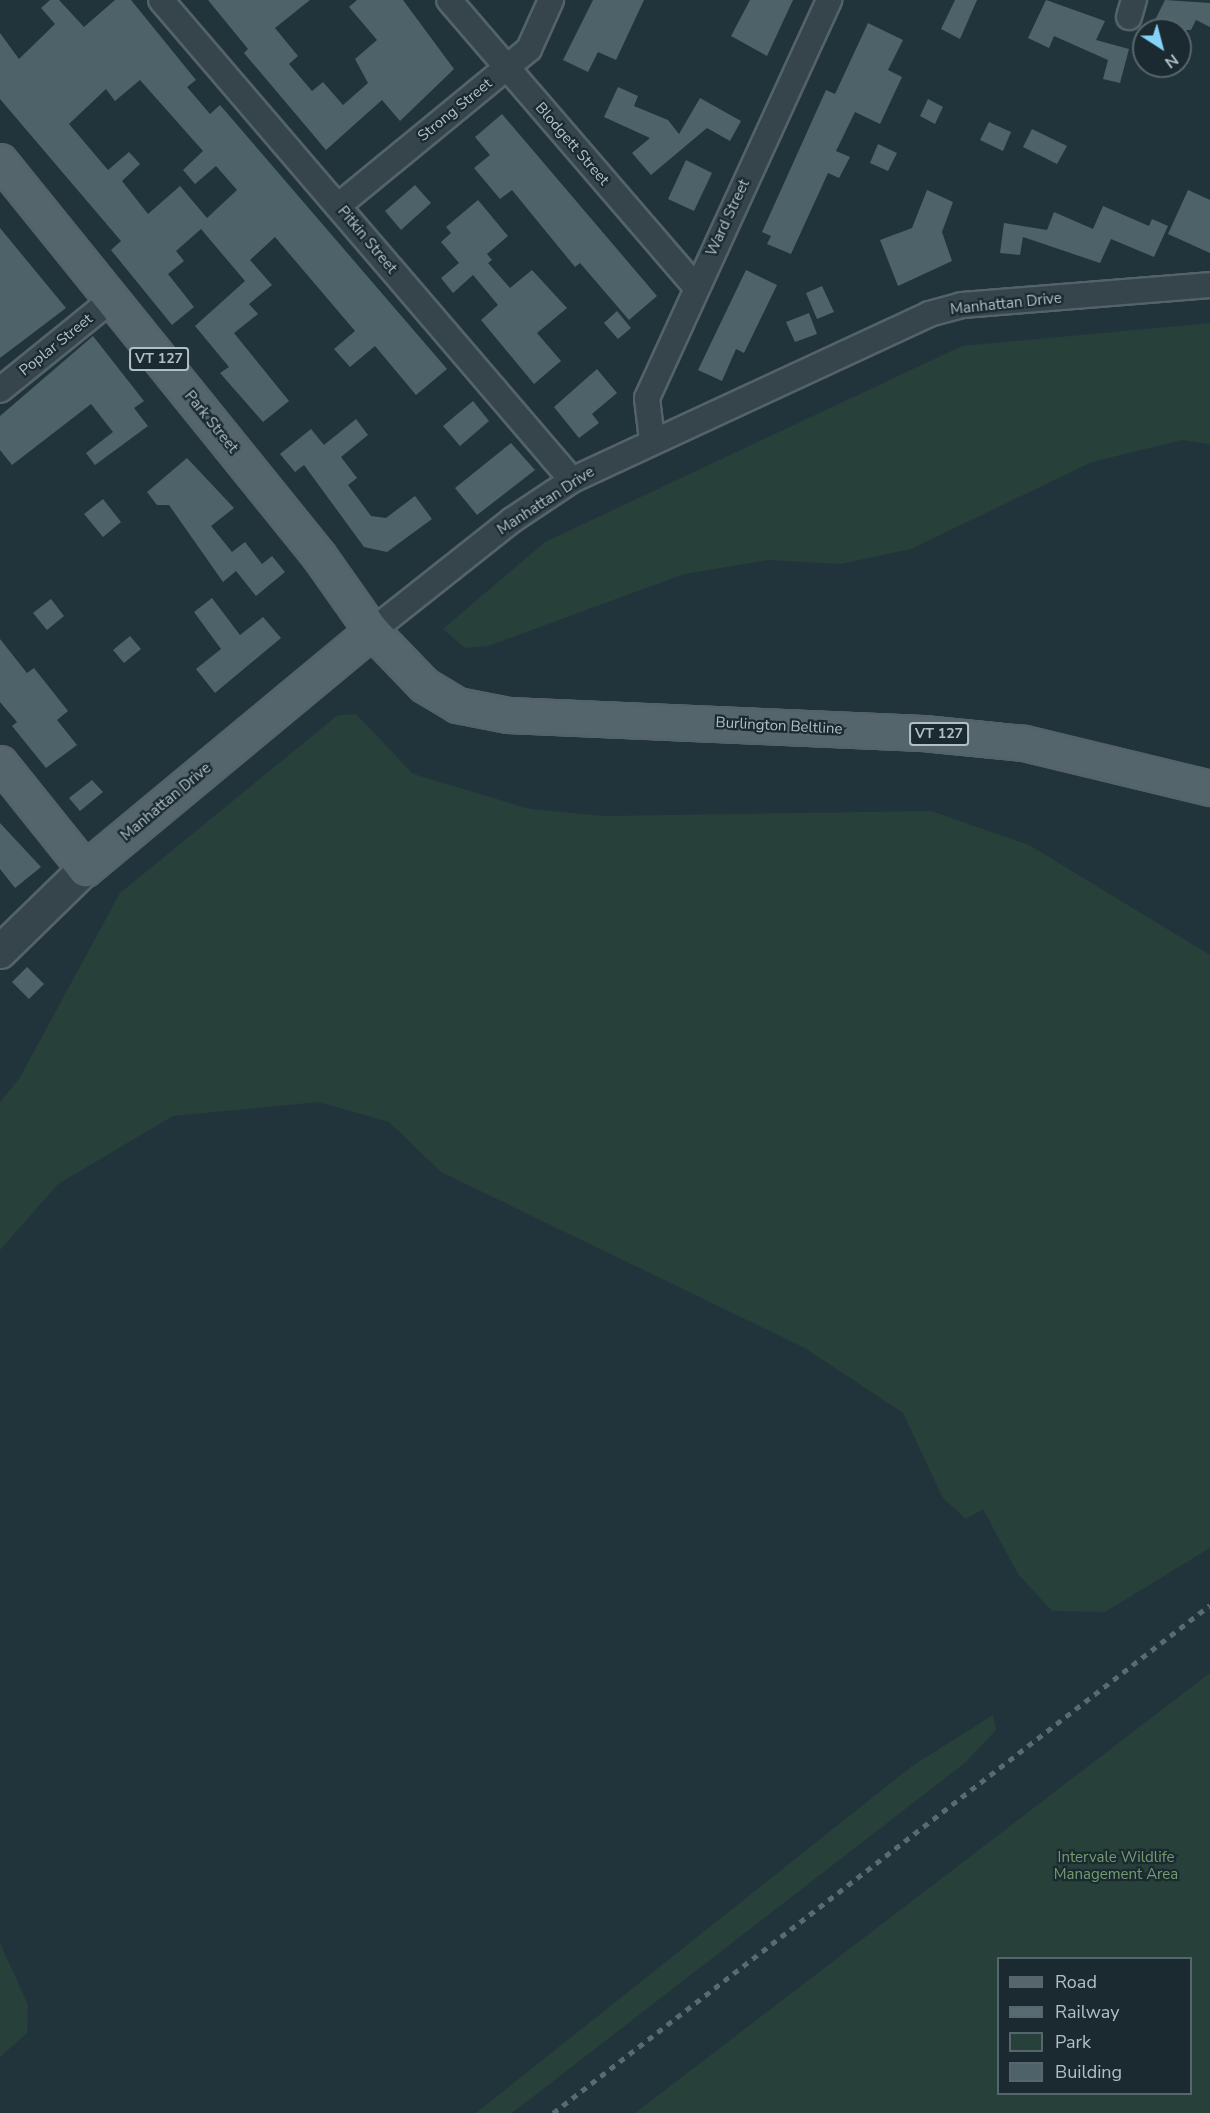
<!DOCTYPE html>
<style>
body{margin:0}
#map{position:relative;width:1210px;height:2113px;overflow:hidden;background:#22343b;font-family:"Nunito Sans",sans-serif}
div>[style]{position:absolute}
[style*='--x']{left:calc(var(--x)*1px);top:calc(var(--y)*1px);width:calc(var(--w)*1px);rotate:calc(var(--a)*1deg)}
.green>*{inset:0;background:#27403a}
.building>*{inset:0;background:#4d6269}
.roads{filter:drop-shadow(2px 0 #546369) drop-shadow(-2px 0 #546369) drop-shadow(0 2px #546369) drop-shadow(0 -2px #546369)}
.minor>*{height:24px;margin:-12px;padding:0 12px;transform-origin:12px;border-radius:12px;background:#36454b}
.tertiary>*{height:32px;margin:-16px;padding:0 16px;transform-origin:16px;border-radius:16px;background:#36454b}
.primary>*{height:33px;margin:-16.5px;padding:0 16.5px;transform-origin:16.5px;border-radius:16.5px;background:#54656b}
.rail>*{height:4.5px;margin-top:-2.25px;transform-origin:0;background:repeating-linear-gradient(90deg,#586b72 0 6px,transparent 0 12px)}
span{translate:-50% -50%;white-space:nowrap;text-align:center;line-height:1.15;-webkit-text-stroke:4.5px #1b2a30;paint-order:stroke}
.shield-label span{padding:2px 4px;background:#1b2a30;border:2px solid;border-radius:4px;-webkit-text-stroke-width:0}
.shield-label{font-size:14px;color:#b1c0c7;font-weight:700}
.street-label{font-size:15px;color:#b1c0c7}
.park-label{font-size:15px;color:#729d70}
.legend{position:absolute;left:997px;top:1957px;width:195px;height:138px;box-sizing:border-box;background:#1b2a30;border:2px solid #57666c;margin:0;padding:8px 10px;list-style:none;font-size:18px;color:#b1c0c7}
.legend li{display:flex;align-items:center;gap:12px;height:30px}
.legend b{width:30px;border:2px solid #57666c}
.north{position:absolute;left:1132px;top:18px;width:60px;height:60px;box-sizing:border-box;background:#1b2a30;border:2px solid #57666c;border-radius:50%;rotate:144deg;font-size:16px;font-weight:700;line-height:24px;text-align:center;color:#b1c0c7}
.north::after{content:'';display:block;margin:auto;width:21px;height:27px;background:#85d3f8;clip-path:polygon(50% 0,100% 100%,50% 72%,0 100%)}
</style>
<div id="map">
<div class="green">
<i style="clip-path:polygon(1210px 323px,1210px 444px,1182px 440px,1092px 462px,911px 549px,840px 564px,768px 560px,684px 574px,488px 646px,465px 648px,443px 629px,545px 542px,962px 346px)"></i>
<i style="clip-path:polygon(356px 714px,413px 774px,530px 809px,604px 816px,931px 811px,1029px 845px,1210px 955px,1210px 1548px,1105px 1612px,1052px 1611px,1018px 1574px,983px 1509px,966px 1519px,943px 1498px,903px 1413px,805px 1348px,441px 1172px,389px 1122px,319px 1102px,173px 1116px,58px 1184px,0 1250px,0 1102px,19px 1079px,120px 893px,338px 715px)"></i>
<i style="clip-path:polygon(evenodd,1210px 1673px,1210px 2113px,635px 2113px,1210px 1673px,998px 1958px,1190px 1958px,1190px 2094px,998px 2094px,998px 1958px)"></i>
<i style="clip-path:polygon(993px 1715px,996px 1730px,966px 1762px,512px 2113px,476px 2113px,912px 1766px)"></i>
<i style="clip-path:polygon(0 1943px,28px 2005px,27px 2033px,0 2057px)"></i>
</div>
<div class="building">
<i style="clip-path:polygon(evenodd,50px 0,59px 0,84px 27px,115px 0,131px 0,196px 80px,187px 87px,210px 114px,220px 105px,447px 369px,416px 395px,375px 346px,350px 367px,334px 349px,355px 331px,275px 237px,250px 260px,272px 285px,249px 304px,258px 314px,234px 333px,289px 401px,263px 422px,220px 373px,229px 367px,195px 326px,245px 281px,201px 229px,176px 251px,184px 261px,168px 274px,194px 307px,172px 325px,111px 250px,121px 241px,0 99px,0 33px,19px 59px,55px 24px,41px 8px,50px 0,140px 80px,203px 151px,183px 170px,195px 184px,216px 166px,237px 190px,207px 218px,180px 186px,148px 214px,122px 181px,140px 164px,129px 152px,108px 170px,69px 124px,106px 89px,115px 101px,140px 80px)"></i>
<i style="clip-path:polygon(208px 0,310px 0,275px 28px,298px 56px,289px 64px,312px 91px,323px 82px,343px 105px,368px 83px,355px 59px,377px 40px,349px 7px,357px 0,403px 0,454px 69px,400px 121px,382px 100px,326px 150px,244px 53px,248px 49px)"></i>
<i style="clip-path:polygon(593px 0,644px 0,616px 60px,598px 52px,588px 72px,563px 60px)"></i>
<i style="clip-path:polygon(750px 0,793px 0,767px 56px,731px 36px)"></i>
<i style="clip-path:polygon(955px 0,977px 0,960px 39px,941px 29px)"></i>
<i style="clip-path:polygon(1046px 0,1105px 21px,1096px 40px,1129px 49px,1120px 83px,1103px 79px,1108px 60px,1054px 36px,1049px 48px,1028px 38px)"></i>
<i style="clip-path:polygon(1165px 0,1210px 3px,1210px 27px,1196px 20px,1191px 30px,1150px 30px)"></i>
<i style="clip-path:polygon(868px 23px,903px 40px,888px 70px,902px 77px,880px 124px,855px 112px,836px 151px,850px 157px,839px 178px,828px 173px,791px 254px,767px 244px,771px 236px,762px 232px,826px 90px,835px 94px)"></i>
<i style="clip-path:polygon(618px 87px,638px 96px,634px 106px,668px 120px,679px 134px,700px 98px,741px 121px,730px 141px,707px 128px,651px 175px,632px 153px,650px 138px,604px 117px)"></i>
<i style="clip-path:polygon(928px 99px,943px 107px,935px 124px,920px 116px)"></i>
<i style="clip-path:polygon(502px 114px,657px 296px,629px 320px,580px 263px,575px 267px,512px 190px,500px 199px,474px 168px,490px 155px,475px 137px)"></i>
<i style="clip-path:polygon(989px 122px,1011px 132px,1003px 151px,980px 140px)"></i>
<i style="clip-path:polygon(1032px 129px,1067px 146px,1057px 164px,1023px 147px)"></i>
<i style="clip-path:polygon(878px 144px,897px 153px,888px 171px,870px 163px)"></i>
<i style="clip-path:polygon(686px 160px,712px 173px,694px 211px,668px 199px)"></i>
<i style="clip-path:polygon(415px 185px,431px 203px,401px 230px,385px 211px)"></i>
<i style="clip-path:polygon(927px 190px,953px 202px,942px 232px,952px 261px,898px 286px,880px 240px,912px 228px)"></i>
<i style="clip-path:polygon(1188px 190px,1210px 200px,1210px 253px,1168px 234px)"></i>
<i style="clip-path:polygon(478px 200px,508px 236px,487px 254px,492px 260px,488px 263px,510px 288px,532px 270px,567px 308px,537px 333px,561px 361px,534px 384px,481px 320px,498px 305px,473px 275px,453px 293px,441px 278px,459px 263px,441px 242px,451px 233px,446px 227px)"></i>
<i style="clip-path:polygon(1103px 206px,1149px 226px,1152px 219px,1168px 226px,1154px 257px,1111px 239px,1100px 263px,1023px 237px,1020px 255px,1000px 253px,1004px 223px,1047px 230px,1054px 212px,1093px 229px)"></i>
<i style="clip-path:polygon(0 228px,66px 308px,0 358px)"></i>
<i style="clip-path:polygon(746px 270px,777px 285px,744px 353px,736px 349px,722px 381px,698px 370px)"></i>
<i style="clip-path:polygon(822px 286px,834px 312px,817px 319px,806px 293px)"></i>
<i style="clip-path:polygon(617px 311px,631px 328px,618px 339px,604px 323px)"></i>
<i style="clip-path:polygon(809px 313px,817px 334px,795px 342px,786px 322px)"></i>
<i style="clip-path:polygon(93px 336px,144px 401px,134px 408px,148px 426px,95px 465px,86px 453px,113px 432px,91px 404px,12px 465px,0 450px,0 416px)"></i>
<i style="clip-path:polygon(597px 369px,617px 393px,592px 414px,599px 423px,579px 438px,554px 407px)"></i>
<i style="clip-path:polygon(473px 401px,489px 421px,460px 446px,443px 426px)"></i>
<i style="clip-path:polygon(356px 419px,368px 435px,341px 457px,357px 478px,348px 485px,371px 516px,386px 518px,415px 496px,432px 519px,387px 552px,364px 547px,304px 465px,295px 472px,280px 454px,311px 429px,324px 445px)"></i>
<i style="clip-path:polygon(511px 443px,535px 470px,477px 515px,455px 488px)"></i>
<i style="clip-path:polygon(187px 458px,234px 508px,211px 526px,232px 552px,245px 542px,262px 564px,272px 556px,285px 572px,256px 596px,236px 571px,223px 582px,169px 505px,157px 505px,147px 492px)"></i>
<i style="clip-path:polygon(103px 499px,121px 522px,103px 537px,84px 514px)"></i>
<i style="clip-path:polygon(212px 598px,240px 635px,263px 617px,281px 638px,215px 693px,196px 669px,221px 649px,194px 612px)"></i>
<i style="clip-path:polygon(51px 599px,64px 616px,47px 630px,33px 613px)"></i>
<i style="clip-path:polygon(130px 636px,141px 649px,124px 663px,113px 650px)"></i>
<i style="clip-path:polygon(0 639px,27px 673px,34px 668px,68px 711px,57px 720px,77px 745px,46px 768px,12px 726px,17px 722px,0 702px)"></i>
<i style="clip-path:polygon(92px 780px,103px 792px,80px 811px,69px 798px)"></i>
<i style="clip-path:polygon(0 823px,41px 867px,15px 888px,0 869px)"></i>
<i style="clip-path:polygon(27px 967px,44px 984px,29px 999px,12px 982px)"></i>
</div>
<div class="roads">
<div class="minor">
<i style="--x:161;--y:0;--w:632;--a:49.43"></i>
<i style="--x:449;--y:0;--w:379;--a:49.3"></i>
<i style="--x:1129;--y:17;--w:18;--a:-74"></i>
<i style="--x:338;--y:206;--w:247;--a:-39.4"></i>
<i style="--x:529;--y:49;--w:54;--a:-65.8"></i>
<i style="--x:0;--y:390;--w:143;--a:-39"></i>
<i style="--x:652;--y:440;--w:42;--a:-96.8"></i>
<i style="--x:647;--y:398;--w:438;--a:-65.4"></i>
<i style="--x:372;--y:631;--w:179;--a:-38.4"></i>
<i style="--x:512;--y:520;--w:72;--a:-33.7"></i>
<i style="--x:572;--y:480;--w:394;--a:-24.9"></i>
<i style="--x:929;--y:314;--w:34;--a:-15"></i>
<i style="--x:962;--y:305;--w:249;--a:-4.6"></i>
</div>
<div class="tertiary">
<i style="--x:0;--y:952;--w:119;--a:-44.3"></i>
</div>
<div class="primary">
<i style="--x:0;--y:161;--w:508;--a:51.08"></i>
<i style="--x:319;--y:556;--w:92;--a:54.8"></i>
<i style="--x:372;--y:631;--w:75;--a:46.1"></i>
<i style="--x:424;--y:685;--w:39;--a:31"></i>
<i style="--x:457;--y:705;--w:52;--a:11.1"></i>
<i style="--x:508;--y:715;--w:415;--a:2.5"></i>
<i style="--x:923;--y:733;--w:101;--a:5.7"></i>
<i style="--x:1024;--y:743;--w:191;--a:13.6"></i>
<i style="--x:0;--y:763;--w:136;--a:51.3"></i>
<i style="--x:85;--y:869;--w:373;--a:-39.7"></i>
</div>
</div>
<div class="rail">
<i style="--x:553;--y:2113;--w:830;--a:-37.71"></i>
</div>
<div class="shield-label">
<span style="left:159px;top:359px">VT 127</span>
<span style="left:939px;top:734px">VT 127</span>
</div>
<div class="street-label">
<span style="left:455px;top:110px;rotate:-39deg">Strong Street</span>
<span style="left:572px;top:144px;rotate:49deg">Blodgett Street</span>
<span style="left:728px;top:218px;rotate:-65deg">Ward Street</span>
<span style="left:367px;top:240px;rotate:50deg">Pitkin Street</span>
<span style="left:1006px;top:304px;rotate:-6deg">Manhattan Drive</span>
<span style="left:56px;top:345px;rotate:-39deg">Poplar Street</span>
<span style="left:211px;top:422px;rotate:51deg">Park Street</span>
<span style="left:546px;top:501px;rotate:-33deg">Manhattan Drive</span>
<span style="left:779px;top:726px;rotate:3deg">Burlington Beltline</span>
<span style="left:166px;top:802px;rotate:-40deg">Manhattan Drive</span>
</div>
<div class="park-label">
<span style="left:1116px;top:1866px">Intervale Wildlife<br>Management Area</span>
</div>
<ul class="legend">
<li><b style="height:8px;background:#54656b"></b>Road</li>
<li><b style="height:8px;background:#586b72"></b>Railway</li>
<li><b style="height:16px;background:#27403a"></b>Park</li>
<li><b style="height:16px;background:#4d6269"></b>Building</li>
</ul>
<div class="north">N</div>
</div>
